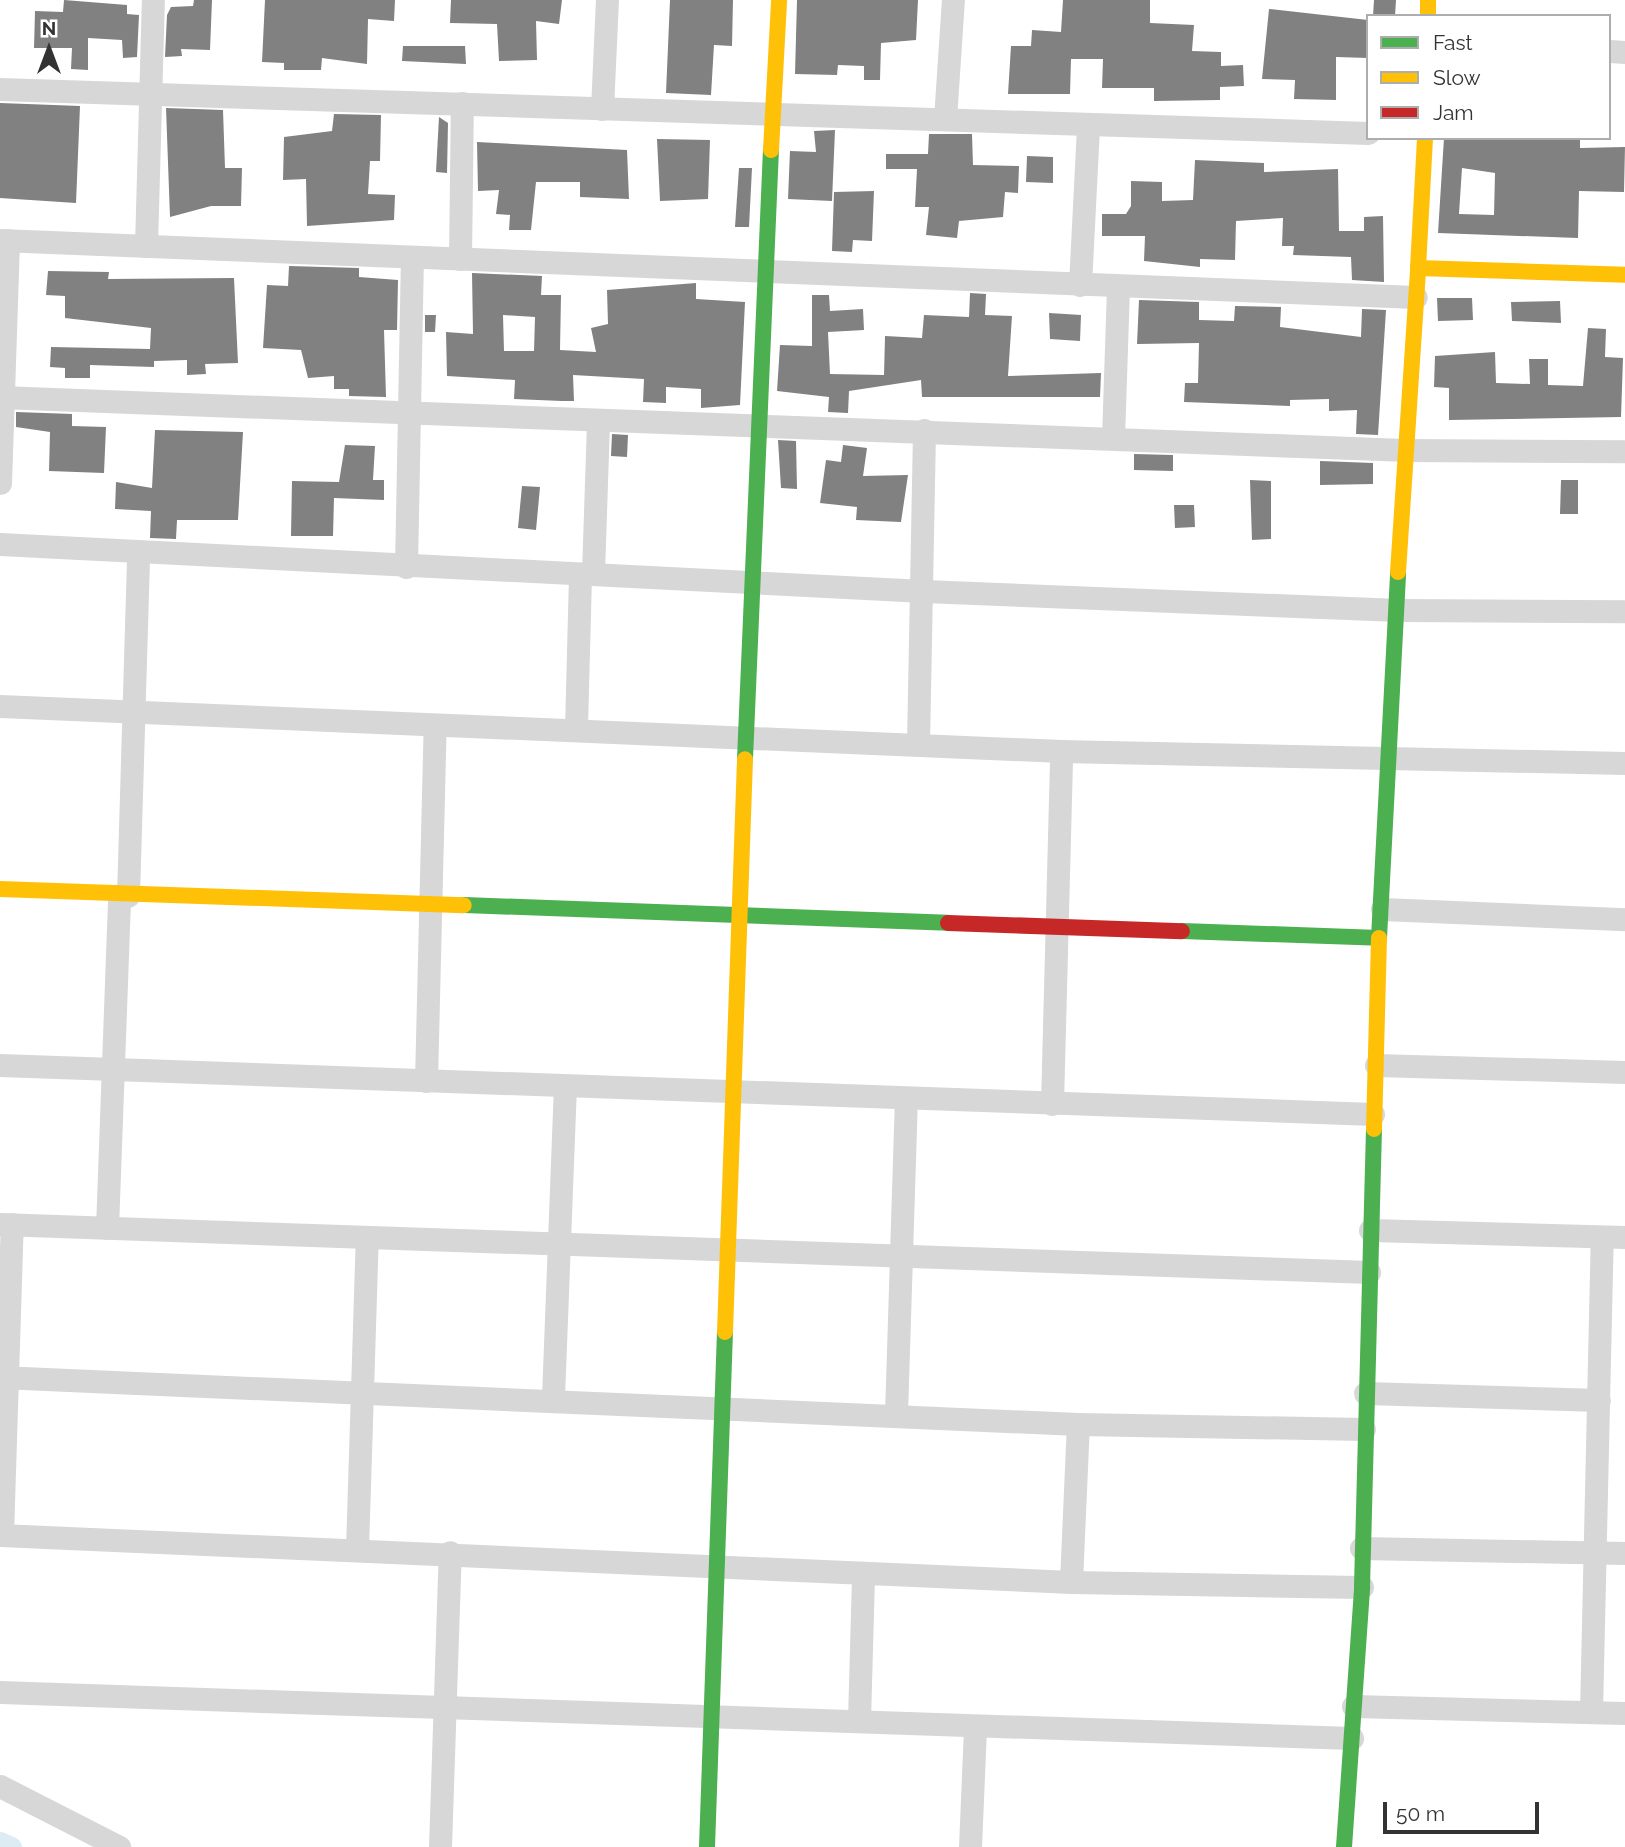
<!DOCTYPE html>
<style>
body{margin:0}
#map{position:relative;width:1625px;height:1847px;overflow:hidden;background:#fff;font-family:Raleway,sans-serif}
div>[style]{position:absolute}
[style*='--x']{left:calc(var(--x)*1px);top:calc(var(--y)*1px);width:calc(var(--w)*1px);rotate:calc(var(--a)*1deg)}
.canal>*{height:21px;margin:-10.5px;padding:0 10.5px;transform-origin:10.5px;border-radius:10.5px;background:#ddebf3}
.building>*{inset:0;background:#818181}
.street>*{height:23px;margin:-11.5px;padding:0 11.5px;transform-origin:11.5px;border-radius:11.5px;background:#d7d7d7}
.fast>*{height:16px;margin:-8px;padding:0 8px;transform-origin:8px;border-radius:8px;background:#4caf50}
.slow>*{height:16px;margin:-8px;padding:0 8px;transform-origin:8px;border-radius:8px;background:#ffc107}
.jam>*{height:16px;margin:-8px;padding:0 8px;transform-origin:8px;border-radius:8px;background:#c62828}
span{translate:-50% -50%;white-space:nowrap;text-align:center;line-height:1.15;-webkit-text-stroke:7px #fff;paint-order:stroke}
.legend{position:absolute;left:1366px;top:14px;width:245px;height:126px;box-sizing:border-box;background:#fff;border:2px solid #adadad;margin:0;padding:9px 12px;list-style:none;font-size:21px;color:#333}
.legend li{display:flex;align-items:center;gap:14px;height:35px}
.legend b{width:35px;border:2px solid #adadad}
.north{position:absolute;left:14px;top:14px;width:70px;height:70px;-webkit-text-stroke:5px #fff;paint-order:stroke;rotate:0deg;font-size:19px;font-weight:700;line-height:28px;text-align:center;color:#333}
.north::after{content:'';display:block;margin:auto;width:24px;height:32px;background:#333;clip-path:polygon(50% 0,100% 100%,50% 72%,0 100%)}
.scale{position:absolute;left:1383px;top:1802px;width:156px;height:32px;box-sizing:border-box;border:4px solid #333;border-top:0;padding-left:9px;font-size:21px;line-height:24px;white-space:nowrap;color:#333;-webkit-text-stroke:5px #fff;paint-order:stroke}
</style>
<div id="map">
<div class="canal">
<i style="--x:0;--y:1842;--w:12;--a:24"></i>
</div>
<div class="building">
<i style="clip-path:polygon(64px 0,127px 5px,127px 14px,139px 15px,137px 57px,123px 58px,122px 40px,88px 38px,88px 70px,71px 69px,72px 48px,34px 48px,35px 11px,63px 12px)"></i>
<i style="clip-path:polygon(194px 0,212px 0,210px 50px,181px 49px,182px 56px,165px 57px,167px 15px,171px 7px,193px 6px)"></i>
<i style="clip-path:polygon(265px 0,395px 0,394px 21px,368px 19px,367px 64px,322px 58px,321px 70px,284px 70px,284px 63px,262px 62px)"></i>
<i style="clip-path:polygon(451px 0,562px 0,559px 24px,536px 21px,537px 60px,499px 61px,497px 24px,450px 23px)"></i>
<i style="clip-path:polygon(670px 0,733px 0,732px 46px,714px 45px,711px 95px,666px 93px)"></i>
<i style="clip-path:polygon(797px 0,918px 0,916px 40px,881px 43px,880px 80px,864px 80px,864px 66px,838px 65px,837px 75px,795px 74px)"></i>
<i style="clip-path:polygon(1063px 0,1150px 0,1150px 23px,1194px 25px,1192px 51px,1221px 52px,1221px 66px,1243px 65px,1244px 86px,1220px 87px,1220px 100px,1154px 101px,1154px 88px,1102px 88px,1103px 59px,1071px 59px,1070px 94px,1008px 94px,1011px 46px,1031px 46px,1032px 30px,1061px 32px)"></i>
<i style="clip-path:polygon(1374px 0,1396px 0,1395px 16px,1373px 16px)"></i>
<i style="clip-path:polygon(1269px 9px,1368px 20px,1368px 58px,1336px 57px,1336px 100px,1294px 99px,1295px 80px,1262px 79px)"></i>
<i style="clip-path:polygon(403px 46px,465px 46px,466px 64px,402px 61px)"></i>
<i style="clip-path:polygon(0 103px,80px 106px,76px 203px,0 198px)"></i>
<i style="clip-path:polygon(166px 108px,223px 110px,225px 168px,242px 168px,241px 206px,211px 206px,170px 217px)"></i>
<i style="clip-path:polygon(334px 114px,381px 115px,380px 161px,370px 161px,368px 194px,395px 195px,394px 220px,307px 226px,306px 179px,283px 180px,284px 137px,332px 131px)"></i>
<i style="clip-path:polygon(439px 117px,448px 123px,447px 173px,436px 172px)"></i>
<i style="clip-path:polygon(835px 130px,832px 201px,788px 199px,790px 151px,816px 152px,814px 131px)"></i>
<i style="clip-path:polygon(929px 134px,972px 134px,973px 165px,1019px 166px,1018px 193px,1005px 192px,1003px 217px,959px 221px,957px 238px,926px 235px,929px 207px,915px 207px,917px 169px,886px 169px,886px 154px,928px 154px)"></i>
<i style="clip-path:polygon(evenodd,1444px 138px,1580px 138px,1580px 148px,1625px 147px,1624px 192px,1579px 191px,1578px 238px,1438px 233px,1444px 138px,1462px 168px,1495px 173px,1494px 215px,1459px 214px,1462px 168px)"></i>
<i style="clip-path:polygon(657px 139px,710px 140px,708px 199px,660px 201px)"></i>
<i style="clip-path:polygon(477px 142px,627px 150px,629px 199px,580px 197px,580px 182px,536px 182px,531px 230px,509px 230px,510px 215px,496px 214px,499px 190px,478px 191px)"></i>
<i style="clip-path:polygon(1027px 156px,1053px 157px,1053px 183px,1026px 182px)"></i>
<i style="clip-path:polygon(1195px 160px,1264px 163px,1264px 172px,1338px 169px,1339px 231px,1364px 231px,1364px 217px,1383px 216px,1384px 282px,1352px 280px,1351px 257px,1293px 255px,1294px 246px,1282px 246px,1283px 218px,1236px 221px,1235px 260px,1200px 259px,1200px 267px,1144px 261px,1145px 236px,1102px 236px,1102px 214px,1126px 214px,1131px 206px,1131px 181px,1162px 182px,1162px 201px,1193px 200px)"></i>
<i style="clip-path:polygon(739px 168px,752px 168px,749px 227px,735px 227px)"></i>
<i style="clip-path:polygon(874px 191px,872px 241px,853px 240px,852px 252px,832px 251px,834px 192px)"></i>
<i style="clip-path:polygon(289px 266px,359px 268px,359px 277px,398px 280px,397px 330px,384px 330px,386px 397px,349px 396px,349px 389px,334px 389px,334px 376px,308px 378px,301px 350px,263px 348px,267px 285px,288px 286px)"></i>
<i style="clip-path:polygon(48px 271px,109px 272px,108px 279px,234px 278px,238px 363px,205px 364px,206px 374px,187px 375px,187px 360px,154px 361px,154px 367px,90px 365px,90px 378px,65px 378px,65px 368px,50px 367px,51px 347px,150px 349px,151px 328px,65px 318px,65px 296px,46px 295px)"></i>
<i style="clip-path:polygon(evenodd,472px 273px,542px 276px,541px 295px,561px 295px,560px 350px,596px 352px,591px 328px,608px 324px,607px 290px,696px 283px,696px 299px,745px 302px,740px 405px,701px 408px,701px 389px,666px 387px,666px 403px,643px 402px,644px 379px,573px 375px,574px 401px,562px 401px,514px 399px,515px 380px,447px 376px,446px 332px,473px 334px,472px 273px,503px 315px,535px 317px,534px 351px,504px 351px,503px 315px)"></i>
<i style="clip-path:polygon(970px 293px,986px 294px,985px 315px,1012px 316px,1008px 376px,1101px 373px,1100px 397px,922px 397px,921px 380px,849px 391px,848px 413px,828px 412px,829px 397px,777px 391px,780px 345px,812px 346px,812px 295px,829px 295px,830px 311px,863px 309px,864px 330px,828px 332px,830px 374px,884px 375px,885px 336px,922px 338px,924px 315px,969px 317px)"></i>
<i style="clip-path:polygon(1437px 298px,1472px 298px,1473px 320px,1438px 321px)"></i>
<i style="clip-path:polygon(1139px 300px,1199px 302px,1199px 320px,1234px 321px,1235px 306px,1281px 307px,1280px 327px,1361px 337px,1362px 309px,1386px 310px,1378px 435px,1356px 434px,1357px 410px,1329px 411px,1329px 399px,1290px 400px,1290px 406px,1184px 402px,1185px 383px,1198px 383px,1199px 343px,1137px 344px)"></i>
<i style="clip-path:polygon(1560px 301px,1561px 323px,1512px 321px,1511px 302px)"></i>
<i style="clip-path:polygon(1049px 313px,1081px 315px,1080px 341px,1050px 339px)"></i>
<i style="clip-path:polygon(425px 315px,436px 315px,435px 332px,425px 332px)"></i>
<i style="clip-path:polygon(1588px 328px,1606px 329px,1605px 357px,1623px 358px,1621px 417px,1449px 420px,1449px 388px,1434px 387px,1435px 356px,1495px 352px,1496px 383px,1530px 384px,1529px 359px,1548px 359px,1548px 385px,1583px 386px)"></i>
<i style="clip-path:polygon(16px 412px,72px 414px,72px 426px,106px 427px,104px 473px,49px 471px,50px 432px,16px 427px)"></i>
<i style="clip-path:polygon(155px 430px,243px 432px,238px 520px,177px 520px,176px 539px,150px 538px,151px 511px,115px 509px,116px 482px,152px 488px)"></i>
<i style="clip-path:polygon(612px 434px,628px 435px,627px 457px,611px 456px)"></i>
<i style="clip-path:polygon(778px 440px,796px 441px,797px 489px,781px 488px)"></i>
<i style="clip-path:polygon(345px 445px,375px 446px,373px 480px,384px 480px,384px 500px,334px 498px,333px 536px,291px 536px,292px 481px,339px 482px)"></i>
<i style="clip-path:polygon(843px 445px,867px 448px,863px 476px,908px 475px,901px 522px,856px 520px,857px 507px,820px 503px,826px 460px,841px 462px)"></i>
<i style="clip-path:polygon(1134px 454px,1173px 455px,1173px 471px,1134px 470px)"></i>
<i style="clip-path:polygon(1320px 461px,1373px 463px,1373px 484px,1320px 485px)"></i>
<i style="clip-path:polygon(1250px 480px,1271px 481px,1271px 539px,1252px 540px)"></i>
<i style="clip-path:polygon(1561px 480px,1578px 480px,1578px 514px,1560px 514px)"></i>
<i style="clip-path:polygon(522px 486px,540px 487px,536px 530px,518px 528px)"></i>
<i style="clip-path:polygon(1174px 505px,1194px 505px,1195px 527px,1175px 528px)"></i>
</div>
<div class="street">
<i style="--x:1609;--y:51;--w:16;--a:4"></i>
<i style="--x:0;--y:89;--w:1369;--a:1.84"></i>
<i style="--x:602;--y:109;--w:109;--a:-87.4"></i>
<i style="--x:945;--y:119;--w:119;--a:-86.2"></i>
<i style="--x:0;--y:240;--w:1417;--a:2.31"></i>
<i style="--x:146;--y:246;--w:246;--a:-88.4"></i>
<i style="--x:460;--y:259;--w:156;--a:-89.3"></i>
<i style="--x:1080;--y:285;--w:159;--a:-87.1"></i>
<i style="--x:0;--y:397;--w:1403;--a:2.16"></i>
<i style="--x:1402;--y:450;--w:223;--a:0.3"></i>
<i style="--x:1113;--y:438;--w:151;--a:-88.1"></i>
<i style="--x:0;--y:483;--w:243;--a:-88.1"></i>
<i style="--x:0;--y:544;--w:925;--a:2.91"></i>
<i style="--x:924;--y:591;--w:475;--a:2.3"></i>
<i style="--x:1399;--y:610;--w:226;--a:0.3"></i>
<i style="--x:406;--y:567;--w:308;--a:-88.9"></i>
<i style="--x:593;--y:573;--w:152;--a:-88.1"></i>
<i style="--x:0;--y:706;--w:1062;--a:2.43"></i>
<i style="--x:1061;--y:751;--w:564;--a:1.22"></i>
<i style="--x:576;--y:728;--w:154;--a:-88.5"></i>
<i style="--x:918;--y:744;--w:314;--a:-88.9"></i>
<i style="--x:128;--y:896;--w:341;--a:-88.3"></i>
<i style="--x:1382;--y:909;--w:243;--a:2.4"></i>
<i style="--x:0;--y:1065;--w:1374;--a:2.04"></i>
<i style="--x:1376;--y:1065;--w:249;--a:1.6"></i>
<i style="--x:426;--y:1081;--w:356;--a:-88.6"></i>
<i style="--x:1052;--y:1104;--w:353;--a:-88.5"></i>
<i style="--x:0;--y:1224;--w:1370;--a:2.01"></i>
<i style="--x:107;--y:1228;--w:333;--a:-87.9"></i>
<i style="--x:1370;--y:1230;--w:255;--a:1.6"></i>
<i style="--x:0;--y:1377;--w:1079;--a:2.5"></i>
<i style="--x:1078;--y:1424;--w:286;--a:1"></i>
<i style="--x:1365;--y:1393;--w:234;--a:1.7"></i>
<i style="--x:553;--y:1397;--w:309;--a:-87.8"></i>
<i style="--x:896;--y:1414;--w:313;--a:-88.2"></i>
<i style="--x:0;--y:1535;--w:1072;--a:2.51"></i>
<i style="--x:1071;--y:1582;--w:291;--a:1"></i>
<i style="--x:2;--y:1535;--w:311;--a:-88.2"></i>
<i style="--x:1361;--y:1548;--w:264;--a:1.1"></i>
<i style="--x:357;--y:1549;--w:312;--a:-88.2"></i>
<i style="--x:1071;--y:1582;--w:158;--a:-87.5"></i>
<i style="--x:0;--y:1692;--w:1353;--a:1.95"></i>
<i style="--x:1353;--y:1706;--w:272;--a:1.5"></i>
<i style="--x:1591;--y:1712;--w:475;--a:-88.7"></i>
<i style="--x:859;--y:1720;--w:147;--a:-88.4"></i>
<i style="--x:0;--y:1786;--w:134;--a:27.1"></i>
<i style="--x:440;--y:1847;--w:295;--a:-88.1"></i>
<i style="--x:970;--y:1847;--w:121;--a:-87.6"></i>
</div>
<div class="fast">
<i style="--x:745;--y:759;--w:610;--a:-87.56"></i>
<i style="--x:464;--y:905;--w:484;--a:2.1"></i>
<i style="--x:1182;--y:931;--w:197;--a:2"></i>
<i style="--x:1379;--y:938;--w:366;--a:-87"></i>
<i style="--x:707;--y:1847;--w:515;--a:-88"></i>
<i style="--x:1344;--y:1847;--w:261;--a:-86"></i>
<i style="--x:1362;--y:1587;--w:458;--a:-88.5"></i>
</div>
<div class="slow">
<i style="--x:1428;--y:0;--w:16;--a:90"></i>
<i style="--x:771;--y:150;--w:150;--a:-86.9"></i>
<i style="--x:1418;--y:268;--w:130;--a:-86.9"></i>
<i style="--x:1398;--y:572;--w:305;--a:-86.2"></i>
<i style="--x:1418;--y:268;--w:207;--a:1.9"></i>
<i style="--x:0;--y:889;--w:464;--a:2"></i>
<i style="--x:1374;--y:1129;--w:191;--a:-88.5"></i>
<i style="--x:725;--y:1332;--w:573;--a:-88"></i>
</div>
<div class="jam">
<i style="--x:948;--y:923;--w:234;--a:2"></i>
</div>
<ul class="legend">
<li><b style="height:9px;background:#4caf50"></b>Fast</li>
<li><b style="height:9px;background:#ffc107"></b>Slow</li>
<li><b style="height:9px;background:#c62828"></b>Jam</li>
</ul>
<div class="north">N</div>
<div class="scale">50 m</div>
</div>
